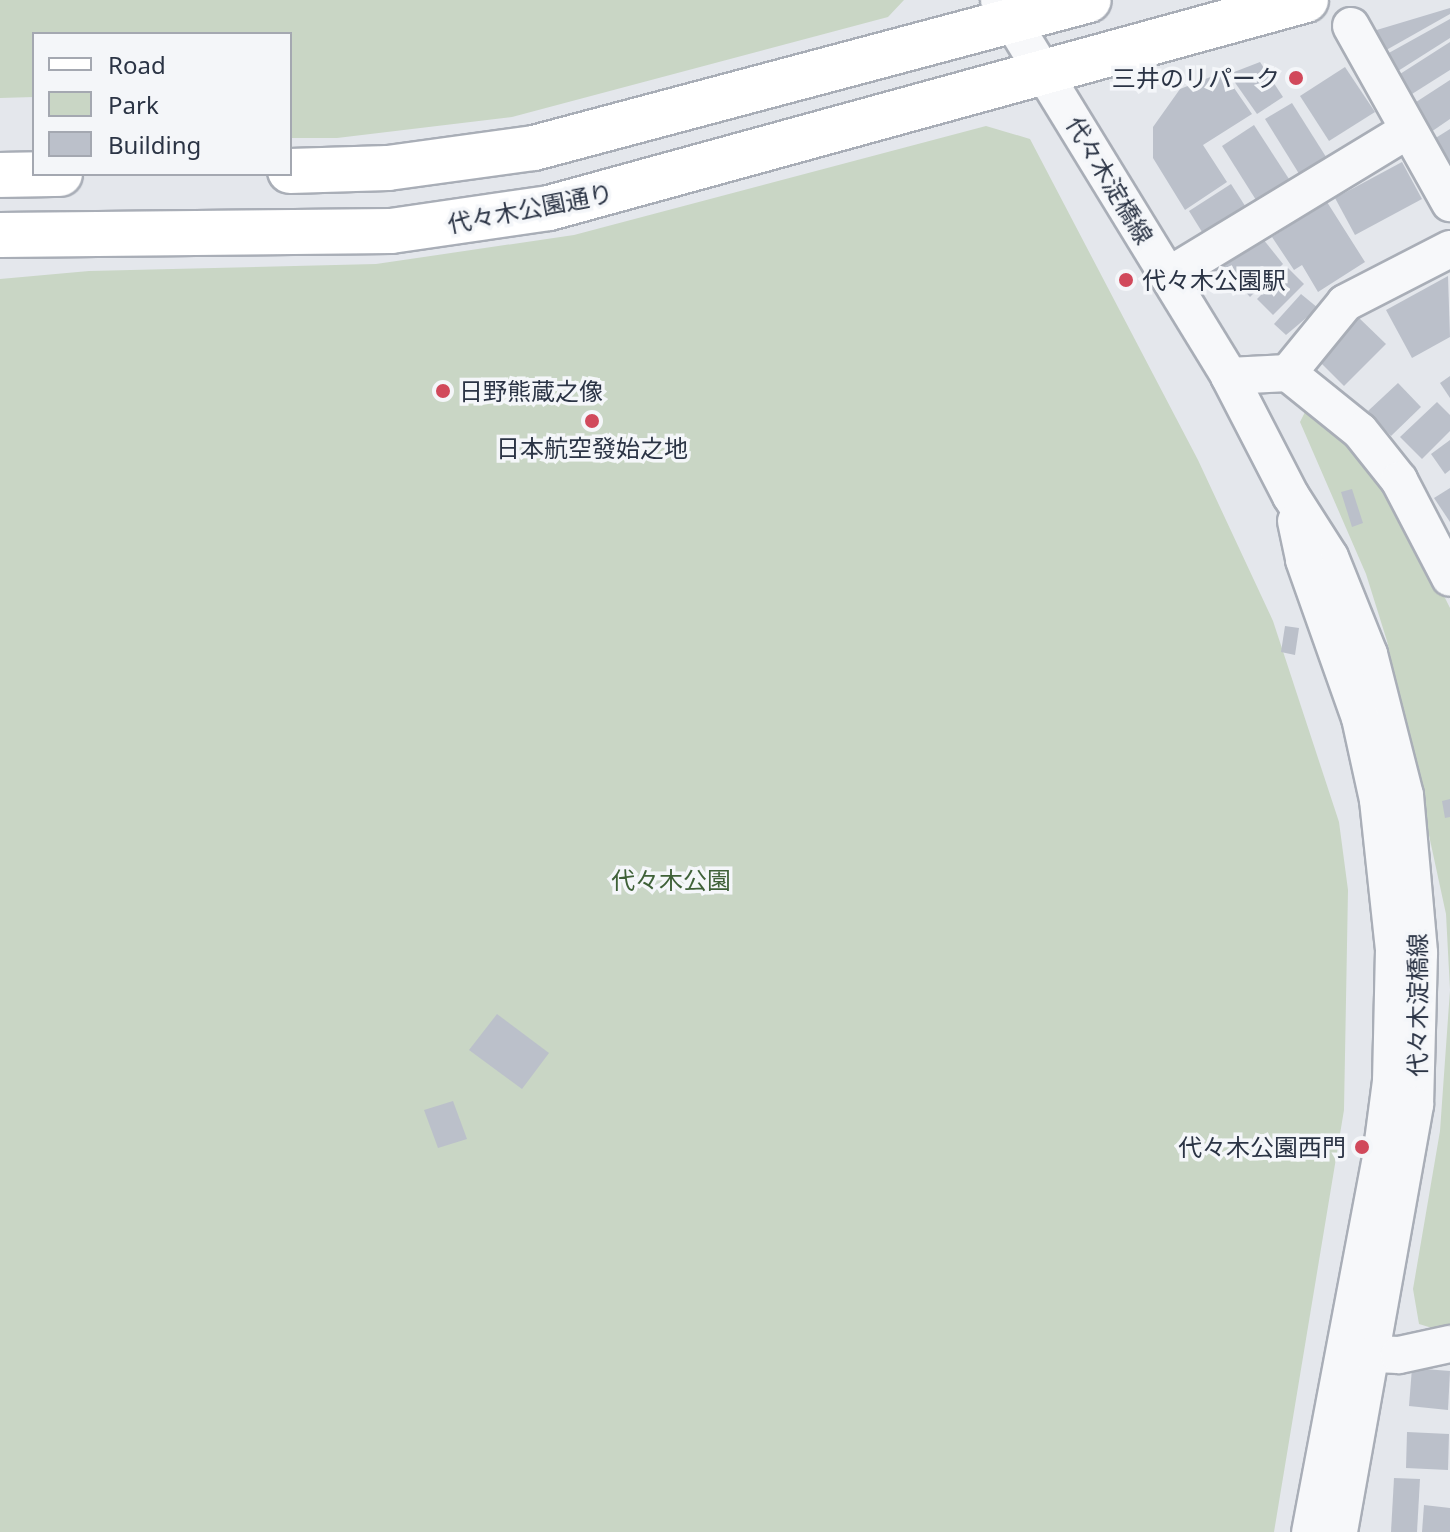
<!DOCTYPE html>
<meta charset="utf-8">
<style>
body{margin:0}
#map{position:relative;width:1450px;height:1532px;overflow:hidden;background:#e4e7ec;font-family:"Noto Sans","Noto Sans JP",sans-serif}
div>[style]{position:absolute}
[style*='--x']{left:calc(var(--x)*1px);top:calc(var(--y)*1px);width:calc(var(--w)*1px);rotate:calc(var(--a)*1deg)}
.green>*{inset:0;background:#c9d6c5}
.building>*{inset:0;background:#bbc0ca}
.roads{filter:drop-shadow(2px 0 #a9aeb7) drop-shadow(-2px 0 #a9aeb7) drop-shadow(0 2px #a9aeb7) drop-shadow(0 -2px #a9aeb7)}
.minor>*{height:36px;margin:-18px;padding:0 18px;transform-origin:18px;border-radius:18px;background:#f7f8fa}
.major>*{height:44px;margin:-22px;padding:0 22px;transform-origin:22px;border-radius:22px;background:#fff}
.dots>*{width:22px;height:22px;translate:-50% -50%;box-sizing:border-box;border:4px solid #f4f6f9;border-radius:50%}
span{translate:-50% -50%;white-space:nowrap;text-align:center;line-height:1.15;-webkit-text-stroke:7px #f4f6f9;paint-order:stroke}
.poi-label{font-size:24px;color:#2b3445}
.right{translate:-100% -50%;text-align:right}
.left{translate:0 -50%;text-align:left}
.street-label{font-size:24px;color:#2b3445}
.park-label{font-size:24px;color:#3f6138}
.legend{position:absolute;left:32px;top:32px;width:260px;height:144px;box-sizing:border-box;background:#f4f6f9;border:2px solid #a4a8b1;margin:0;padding:10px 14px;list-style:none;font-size:24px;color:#2b3445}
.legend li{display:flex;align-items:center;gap:16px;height:40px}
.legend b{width:40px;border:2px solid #a4a8b1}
</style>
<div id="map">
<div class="green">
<i style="clip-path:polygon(0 0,904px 0,888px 17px,512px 117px,337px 138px,290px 138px,290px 34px,34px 34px,34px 97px,0 98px)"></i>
<i style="clip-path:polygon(986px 126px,1030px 139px,1198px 460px,1273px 621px,1339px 822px,1348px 890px,1344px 1110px,1274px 1532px,0 1532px,0 279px,89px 271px,376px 264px,574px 235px)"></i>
<i style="clip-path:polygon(1317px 411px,1366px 455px,1395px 497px,1450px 608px,1450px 1329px,1442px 1331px,1419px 1324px,1413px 1289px,1440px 1131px,1450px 990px,1446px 914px,1387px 641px,1366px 574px,1300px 422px,1305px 412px)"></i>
</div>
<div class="building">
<i style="clip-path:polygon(1450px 8px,1450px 14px,1381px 53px,1370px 32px)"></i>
<i style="clip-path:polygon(1450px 19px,1450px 38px,1398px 71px,1387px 54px)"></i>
<i style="clip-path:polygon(1450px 42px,1450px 70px,1412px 94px,1400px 74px)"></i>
<i style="clip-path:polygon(1260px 62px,1283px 97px,1257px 114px,1229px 74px)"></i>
<i style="clip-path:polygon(1345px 67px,1375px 112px,1329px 141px,1300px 96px)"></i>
<i style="clip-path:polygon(1223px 72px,1252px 114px,1203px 145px,1227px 182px,1185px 210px,1153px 158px,1153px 127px,1180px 89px)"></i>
<i style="clip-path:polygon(1450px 80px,1450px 119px,1431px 132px,1413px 104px)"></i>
<i style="clip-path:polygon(1292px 103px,1328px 160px,1301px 177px,1265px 119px)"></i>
<i style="clip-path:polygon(1254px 125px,1289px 179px,1256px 200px,1222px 146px)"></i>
<i style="clip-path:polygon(1450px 129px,1450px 166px,1434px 139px)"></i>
<i style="clip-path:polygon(1402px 162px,1422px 199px,1355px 235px,1335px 198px)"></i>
<i style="clip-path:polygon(1231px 184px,1249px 212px,1207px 240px,1189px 211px)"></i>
<i style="clip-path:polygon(1327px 202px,1365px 262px,1318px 292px,1302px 265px,1294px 270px,1272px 237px)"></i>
<i style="clip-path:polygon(1263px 239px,1283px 264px,1250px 297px,1220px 263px)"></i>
<i style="clip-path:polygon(1288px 268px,1304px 284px,1273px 315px,1257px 299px)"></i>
<i style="clip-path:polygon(1448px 276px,1450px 337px,1412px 358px,1386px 310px)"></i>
<i style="clip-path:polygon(1301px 294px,1318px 308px,1286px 335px,1274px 324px)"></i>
<i style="clip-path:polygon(1357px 316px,1386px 344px,1344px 386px,1316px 358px)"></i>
<i style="clip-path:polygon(1450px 376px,1450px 398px,1440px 383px)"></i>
<i style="clip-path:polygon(1398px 383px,1421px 407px,1391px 436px,1368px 411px)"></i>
<i style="clip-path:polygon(1437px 402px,1450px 415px,1450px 431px,1422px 459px,1400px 437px)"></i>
<i style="clip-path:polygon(1450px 440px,1450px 470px,1445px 474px,1431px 454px)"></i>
<i style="clip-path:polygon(1450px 488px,1450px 522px,1434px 498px)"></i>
<i style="clip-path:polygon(1352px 489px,1363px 523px,1352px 527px,1341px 492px)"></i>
<i style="clip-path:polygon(1285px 626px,1299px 628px,1295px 655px,1281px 652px)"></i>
<i style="clip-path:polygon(1450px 799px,1450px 817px,1445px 818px,1442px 801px)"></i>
<i style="clip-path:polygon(497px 1014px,549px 1053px,522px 1089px,469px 1050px)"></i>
<i style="clip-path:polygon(453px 1101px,467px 1139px,438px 1148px,424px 1110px)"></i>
<i style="clip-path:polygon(1412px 1368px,1450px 1371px,1448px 1410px,1409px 1406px)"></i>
<i style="clip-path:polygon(1407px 1432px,1449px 1434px,1448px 1470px,1406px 1468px)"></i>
<i style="clip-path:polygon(1394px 1478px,1420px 1479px,1417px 1532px,1391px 1532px)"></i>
<i style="clip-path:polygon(1424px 1505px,1450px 1508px,1450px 1532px,1422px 1532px)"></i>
</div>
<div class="roads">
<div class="minor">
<i style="--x:999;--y:0;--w:441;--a:58.5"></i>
<i style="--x:1229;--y:376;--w:135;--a:62.7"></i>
<i style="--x:1291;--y:496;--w:72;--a:57.4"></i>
<i style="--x:1330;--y:557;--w:105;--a:68.1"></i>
<i style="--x:1369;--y:654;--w:146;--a:75.7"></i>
<i style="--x:1405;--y:795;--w:159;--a:84.9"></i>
<i style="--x:1419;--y:953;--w:152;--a:91.5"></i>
<i style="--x:1415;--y:1105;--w:434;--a:100.1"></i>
<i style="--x:1351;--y:26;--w:203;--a:60.8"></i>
<i style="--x:1168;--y:276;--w:281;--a:-31.3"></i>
<i style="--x:1288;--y:373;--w:90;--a:-50.8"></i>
<i style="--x:1345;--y:303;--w:118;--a:-27.2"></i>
<i style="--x:1229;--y:376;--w:59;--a:-2.9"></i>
<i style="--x:1288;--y:373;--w:92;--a:38.9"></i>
<i style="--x:1360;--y:431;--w:63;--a:51.5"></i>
<i style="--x:1399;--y:480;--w:110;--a:62.5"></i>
<i style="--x:1296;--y:521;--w:40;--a:78"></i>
<i style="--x:1304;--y:560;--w:168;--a:70.5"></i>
<i style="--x:1360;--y:718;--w:84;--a:77.6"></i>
<i style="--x:1378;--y:800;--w:151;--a:83.9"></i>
<i style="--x:1394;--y:950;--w:131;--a:91.3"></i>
<i style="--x:1391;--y:1081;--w:77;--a:97.5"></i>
<i style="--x:1381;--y:1157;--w:382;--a:100.7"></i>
<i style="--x:1373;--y:1354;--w:26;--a:2"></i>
<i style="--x:1399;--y:1355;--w:52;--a:-12.2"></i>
</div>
<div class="major">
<i style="--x:290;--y:171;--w:98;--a:-1.8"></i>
<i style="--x:388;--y:168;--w:147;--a:-7.8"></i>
<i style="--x:534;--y:148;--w:574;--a:-14.93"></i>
<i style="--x:0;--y:175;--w:60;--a:-1"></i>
<i style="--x:0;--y:235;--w:391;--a:-0.6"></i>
<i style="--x:391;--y:231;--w:160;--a:-8.3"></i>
<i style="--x:549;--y:208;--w:785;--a:-15.36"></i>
</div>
</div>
<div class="dots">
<i style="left:1296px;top:78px;background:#d1495b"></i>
<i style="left:1126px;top:280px;background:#d1495b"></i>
<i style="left:443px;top:391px;background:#d1495b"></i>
<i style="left:592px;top:421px;background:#d1495b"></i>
<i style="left:1362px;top:1147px;background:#d1495b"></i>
</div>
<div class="poi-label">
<span class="right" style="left:1280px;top:78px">三井のリパーク</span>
<span class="left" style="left:1142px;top:280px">代々木公園駅</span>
<span class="left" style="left:459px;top:391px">日野熊蔵之像</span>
<span style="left:592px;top:448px">日本航空發始之地</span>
<span class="right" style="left:1346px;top:1147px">代々木公園西門</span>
</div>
<div class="street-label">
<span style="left:1110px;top:180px;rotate:59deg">代々木淀橋線</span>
<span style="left:530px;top:208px;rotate:-11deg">代々木公園通り</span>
<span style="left:1417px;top:1005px;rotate:-90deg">代々木淀橋線</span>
</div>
<div class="park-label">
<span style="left:671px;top:880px">代々木公園</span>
</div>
<ul class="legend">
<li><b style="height:10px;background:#fff"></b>Road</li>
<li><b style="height:22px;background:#c9d6c5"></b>Park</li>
<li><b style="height:22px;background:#bbc0ca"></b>Building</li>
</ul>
</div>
